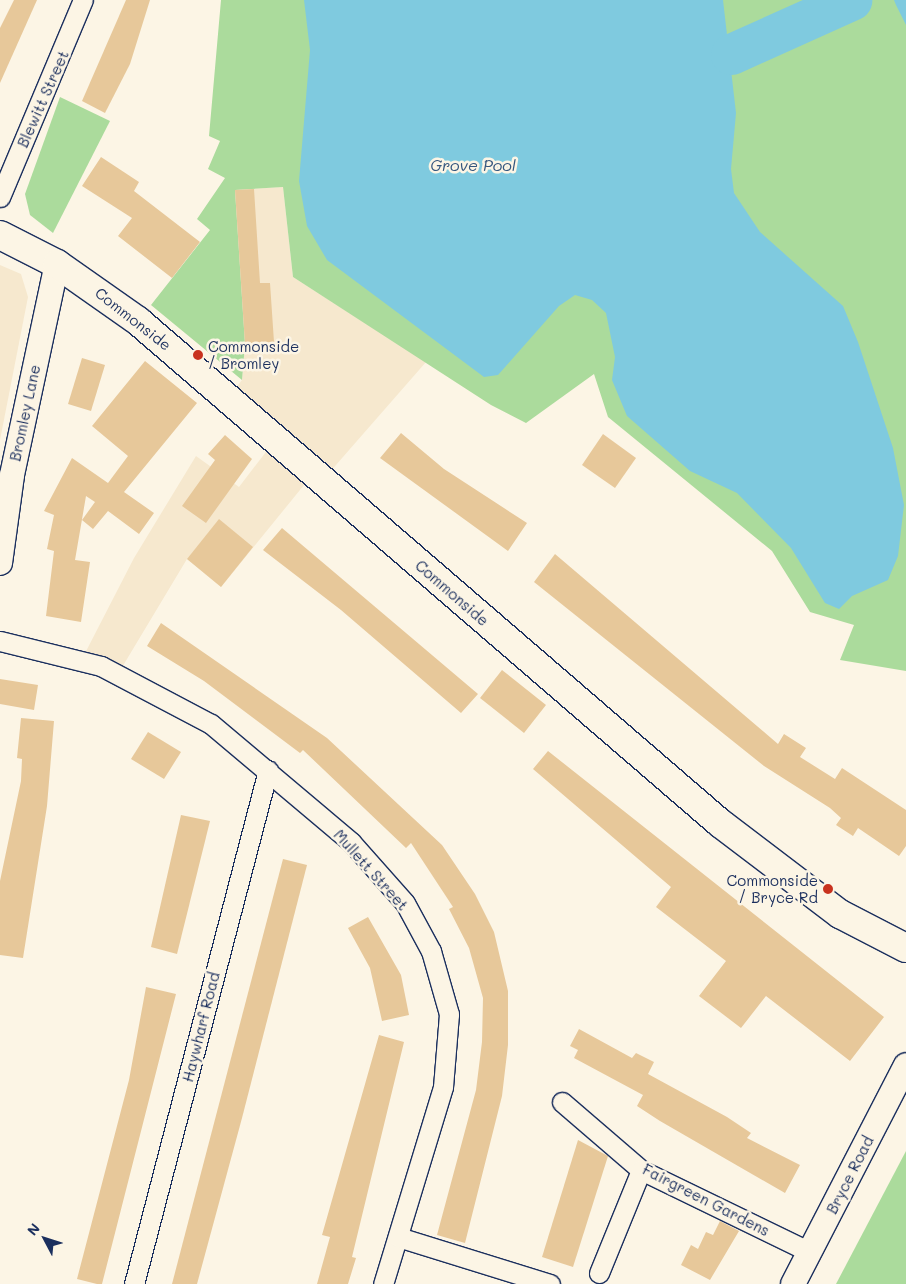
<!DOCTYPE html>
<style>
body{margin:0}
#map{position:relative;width:906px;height:1284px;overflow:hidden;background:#fcf5e5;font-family:Mali,sans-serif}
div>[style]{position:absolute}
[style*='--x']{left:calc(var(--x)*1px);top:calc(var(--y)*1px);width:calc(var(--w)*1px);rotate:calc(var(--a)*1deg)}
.built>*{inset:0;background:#f6e8ce}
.green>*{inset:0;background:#abdb9c}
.water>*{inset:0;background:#7fcadf}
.river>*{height:41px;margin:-20.5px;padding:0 20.5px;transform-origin:20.5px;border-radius:20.5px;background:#7fcadf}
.building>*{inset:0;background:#e7c89a}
.roads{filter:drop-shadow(1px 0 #1b2f5e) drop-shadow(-1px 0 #1b2f5e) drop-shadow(0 1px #1b2f5e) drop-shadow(0 -1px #1b2f5e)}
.minor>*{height:19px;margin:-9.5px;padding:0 9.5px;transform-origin:9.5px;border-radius:9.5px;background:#fcf5e5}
.tertiary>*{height:24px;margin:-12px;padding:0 12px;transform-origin:12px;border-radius:12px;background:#fcf5e5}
.secondary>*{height:28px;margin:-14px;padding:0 14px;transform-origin:14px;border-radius:14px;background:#fcf5e5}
.dots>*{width:14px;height:14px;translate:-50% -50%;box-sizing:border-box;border:2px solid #fcf5e5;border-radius:50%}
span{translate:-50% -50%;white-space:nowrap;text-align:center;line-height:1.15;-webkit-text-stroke:5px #fcf5e5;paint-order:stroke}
.street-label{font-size:15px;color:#1b2f5e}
.poi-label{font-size:15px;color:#1b2f5e}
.left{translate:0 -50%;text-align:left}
.right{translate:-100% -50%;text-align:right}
.water-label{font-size:16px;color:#34567e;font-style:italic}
.north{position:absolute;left:20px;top:1214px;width:50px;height:50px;-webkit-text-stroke:4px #fcf5e5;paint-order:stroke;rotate:310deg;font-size:14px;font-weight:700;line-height:20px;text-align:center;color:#1b2f5e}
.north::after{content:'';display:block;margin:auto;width:18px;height:22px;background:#1b2f5e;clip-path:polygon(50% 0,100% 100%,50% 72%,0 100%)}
</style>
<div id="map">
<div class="built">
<i style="clip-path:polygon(283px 187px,293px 277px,426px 362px,322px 481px,313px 474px,221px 587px,187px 559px,118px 674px,81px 661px,134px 558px,196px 456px,239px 487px,275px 440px,228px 398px,242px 380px,245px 344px,235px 190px)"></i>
<i style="clip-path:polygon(0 265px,21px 274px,28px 297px,0 440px)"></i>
</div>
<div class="green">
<i style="clip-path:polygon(221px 0,906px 0,906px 671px,840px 660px,854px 625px,810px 612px,772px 551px,608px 417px,594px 374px,526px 423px,491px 405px,293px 277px,283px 187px,235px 190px,245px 344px,242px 380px,151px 305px,210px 230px,197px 219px,225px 178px,208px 169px,220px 141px,209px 136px)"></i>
<i style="clip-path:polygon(60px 97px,110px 121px,53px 233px,30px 215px,25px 194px)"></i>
<i style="clip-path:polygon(906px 1151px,906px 1284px,836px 1284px)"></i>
</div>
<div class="water">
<i style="clip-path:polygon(304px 0,723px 0,736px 113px,731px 169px,734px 193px,760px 232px,843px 306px,858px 342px,893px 448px,904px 505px,898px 556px,888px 580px,852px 596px,839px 609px,825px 603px,791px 548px,737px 493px,690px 471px,627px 416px,612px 380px,615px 357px,606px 313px,592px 300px,575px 295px,559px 306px,498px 375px,484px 377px,327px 260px,307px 226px,299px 181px,310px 50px)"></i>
<i style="clip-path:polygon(894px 0,906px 0,906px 25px,896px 5px)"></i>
</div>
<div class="river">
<i style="--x:731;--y:54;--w:132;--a:-24.2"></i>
</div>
<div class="building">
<i style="clip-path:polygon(14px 0,37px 0,0 83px,0 28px)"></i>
<i style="clip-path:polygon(126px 0,150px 0,130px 64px,105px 113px,82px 101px)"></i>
<i style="clip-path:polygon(101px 157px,139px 182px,134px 191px,200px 242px,172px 278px,118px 236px,132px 218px,82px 186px)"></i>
<i style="clip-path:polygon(254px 189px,260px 283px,270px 283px,274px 342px,245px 344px,235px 190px)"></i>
<i style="clip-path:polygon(82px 358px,105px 365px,91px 411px,68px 404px)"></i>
<i style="clip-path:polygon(145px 361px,197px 403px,124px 492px,154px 513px,139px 534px,108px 511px,93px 529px,82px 520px,95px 502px,86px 496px,75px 560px,90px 562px,81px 622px,46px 616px,54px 551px,47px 549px,54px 515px,44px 511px,72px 458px,108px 483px,128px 456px,92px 426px)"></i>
<i style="clip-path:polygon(401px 433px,444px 469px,527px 523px,508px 551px,380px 458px)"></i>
<i style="clip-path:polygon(603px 434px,636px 458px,615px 488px,582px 465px)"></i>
<i style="clip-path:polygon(225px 435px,252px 459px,206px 523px,182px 506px,215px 460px,208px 454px)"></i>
<i style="clip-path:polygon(219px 519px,253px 547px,221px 587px,187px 559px)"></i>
<i style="clip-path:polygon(282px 528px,478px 694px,461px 713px,341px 610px,263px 550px)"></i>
<i style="clip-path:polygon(555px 554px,778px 744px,784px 734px,806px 748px,800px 757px,835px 779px,842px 768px,906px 810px,906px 846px,899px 856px,858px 828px,853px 836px,836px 825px,841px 818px,830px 808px,764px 766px,534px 582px)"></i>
<i style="clip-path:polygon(161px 623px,327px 738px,442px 845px,475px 894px,494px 932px,508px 991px,508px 1045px,502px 1096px,465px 1243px,437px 1235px,476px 1090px,482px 1042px,483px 998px,469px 948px,449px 909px,453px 907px,411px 843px,406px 848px,303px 750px,300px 753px,204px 681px,147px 646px)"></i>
<i style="clip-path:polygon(502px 670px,546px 705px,524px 733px,480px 698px)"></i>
<i style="clip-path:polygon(0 679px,38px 685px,34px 710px,0 704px)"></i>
<i style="clip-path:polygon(21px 718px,54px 721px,47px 806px,23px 958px,0 955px,0 881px,21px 781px,22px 759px,17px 758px)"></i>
<i style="clip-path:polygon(148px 732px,181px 752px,164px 779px,131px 759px)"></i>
<i style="clip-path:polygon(548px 751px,884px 1017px,850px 1061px,766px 996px,741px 1028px,699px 996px,726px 961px,656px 907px,671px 887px,533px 769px)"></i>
<i style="clip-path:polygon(181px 815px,210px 821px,177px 954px,151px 947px)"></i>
<i style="clip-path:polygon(283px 859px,307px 865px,242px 1118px,197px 1284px,172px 1284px)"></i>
<i style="clip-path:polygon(368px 917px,401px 975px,409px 1015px,382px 1021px,370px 968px,348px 928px)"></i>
<i style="clip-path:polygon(146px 987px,176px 994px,102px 1284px,97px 1284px,77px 1279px,129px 1080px)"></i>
<i style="clip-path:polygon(579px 1029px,632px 1058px,636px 1053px,654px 1062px,648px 1074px,727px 1117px,751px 1133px,747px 1138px,800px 1165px,785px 1193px,660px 1121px,637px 1106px,643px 1095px,574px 1058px,578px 1050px,570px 1046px)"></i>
<i style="clip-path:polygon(379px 1035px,404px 1042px,352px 1257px,356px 1258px,348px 1284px,317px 1284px,330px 1237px,322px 1235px)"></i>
<i style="clip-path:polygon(578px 1140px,608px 1156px,573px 1267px,542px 1257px)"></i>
<i style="clip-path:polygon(720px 1221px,739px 1231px,710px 1280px,681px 1265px,691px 1245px,698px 1249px,706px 1232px,713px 1235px)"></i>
</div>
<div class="roads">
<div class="minor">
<i style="--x:0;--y:197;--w:214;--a:-67.2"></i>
<i style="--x:0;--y:641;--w:104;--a:13.9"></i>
<i style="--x:101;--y:666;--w:124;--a:27.8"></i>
<i style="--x:211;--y:724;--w:183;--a:40.1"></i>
<i style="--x:351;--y:842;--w:81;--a:48.5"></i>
<i style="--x:405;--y:903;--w:55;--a:61.6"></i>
<i style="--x:431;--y:951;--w:66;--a:74.1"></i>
<i style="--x:449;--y:1014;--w:73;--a:94.7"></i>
<i style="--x:443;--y:1087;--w:206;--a:106.9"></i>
<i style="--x:562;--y:1102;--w:104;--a:40.7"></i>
<i style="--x:641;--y:1170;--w:188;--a:25.9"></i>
<i style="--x:398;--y:1237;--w:159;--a:17.2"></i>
<i style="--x:599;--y:1273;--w:111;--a:-67.8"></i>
<i style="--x:134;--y:1284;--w:531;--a:-75.39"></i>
</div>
<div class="tertiary">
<i style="--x:0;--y:563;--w:89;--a:-82.2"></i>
<i style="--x:12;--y:475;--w:216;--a:-78"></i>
<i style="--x:793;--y:1284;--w:246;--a:-62.7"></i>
</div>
<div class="secondary">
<i style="--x:0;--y:235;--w:64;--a:27"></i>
<i style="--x:57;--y:264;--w:99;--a:35.1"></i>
<i style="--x:138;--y:321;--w:769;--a:40.78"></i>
<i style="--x:720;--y:823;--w:151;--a:37.2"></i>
<i style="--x:840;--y:914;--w:74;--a:27.3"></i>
</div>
</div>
<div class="dots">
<i style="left:198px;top:355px;background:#c8321e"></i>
<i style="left:828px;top:889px;background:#c8321e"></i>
</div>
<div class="street-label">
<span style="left:43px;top:99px;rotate:-66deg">Blewitt Street</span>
<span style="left:133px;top:319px;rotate:38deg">Commonside</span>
<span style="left:25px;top:413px;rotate:-78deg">Bromley Lane</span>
<span style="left:452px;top:593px;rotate:41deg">Commonside</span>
<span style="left:371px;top:870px;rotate:48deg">Mullett Street</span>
<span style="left:201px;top:1027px;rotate:-76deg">Haywharf Road</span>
<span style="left:850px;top:1175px;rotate:-63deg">Bryce Road</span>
<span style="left:706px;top:1200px;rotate:27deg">Fairgreen Gardens</span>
</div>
<div class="poi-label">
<span class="left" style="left:208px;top:355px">Commonside<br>/ Bromley</span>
<span class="right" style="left:818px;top:889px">Commonside<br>/ Bryce Rd</span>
</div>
<div class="water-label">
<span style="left:473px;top:165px">Grove Pool</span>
</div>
<div class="north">N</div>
</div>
